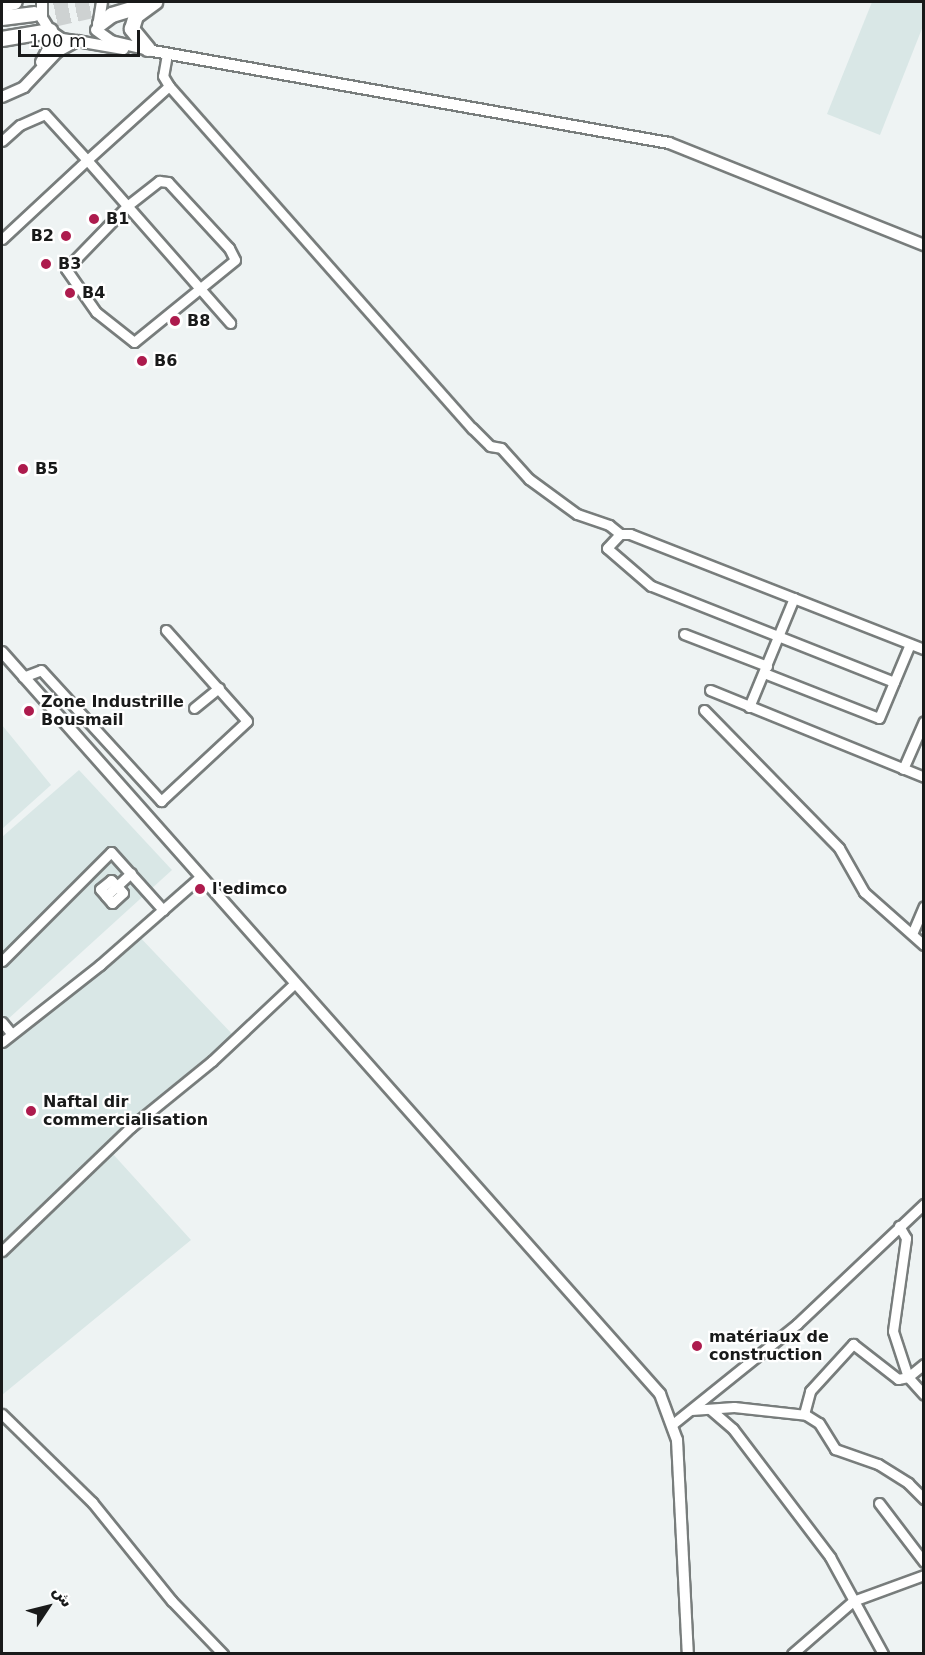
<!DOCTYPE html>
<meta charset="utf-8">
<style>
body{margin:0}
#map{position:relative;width:925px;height:1655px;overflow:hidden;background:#eef3f3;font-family:"DejaVu Sans",Cairo,sans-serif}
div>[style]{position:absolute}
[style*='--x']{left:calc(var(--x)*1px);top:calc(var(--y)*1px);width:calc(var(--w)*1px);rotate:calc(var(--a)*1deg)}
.built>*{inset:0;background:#d9e7e6}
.highway-tunnel>*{height:14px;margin-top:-7px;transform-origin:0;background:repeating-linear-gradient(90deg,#ced2d2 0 14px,transparent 0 21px)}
.roads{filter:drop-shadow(2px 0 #787d7c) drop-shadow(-2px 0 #787d7c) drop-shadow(0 2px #787d7c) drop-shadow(0 -2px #787d7c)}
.minor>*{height:9px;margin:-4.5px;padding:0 4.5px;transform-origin:4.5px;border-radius:4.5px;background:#fff}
.major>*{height:10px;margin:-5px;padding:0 5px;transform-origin:5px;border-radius:5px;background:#fff}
.highway>*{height:14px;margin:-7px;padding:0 7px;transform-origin:7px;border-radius:7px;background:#fff}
.dots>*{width:16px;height:16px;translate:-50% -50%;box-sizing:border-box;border:3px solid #fff;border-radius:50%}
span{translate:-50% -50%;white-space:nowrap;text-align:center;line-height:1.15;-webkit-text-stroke:4.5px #fff;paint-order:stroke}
.poi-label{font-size:16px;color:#191a1a;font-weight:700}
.left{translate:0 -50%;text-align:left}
.right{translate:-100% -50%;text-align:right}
.frame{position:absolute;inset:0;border:3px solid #191a1a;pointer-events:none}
.north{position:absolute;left:18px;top:1577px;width:60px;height:60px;-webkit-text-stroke:4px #fff;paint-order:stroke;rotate:55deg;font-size:16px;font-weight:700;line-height:24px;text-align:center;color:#191a1a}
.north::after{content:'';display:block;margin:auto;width:21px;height:27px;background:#191a1a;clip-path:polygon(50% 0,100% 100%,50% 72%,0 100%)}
.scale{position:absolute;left:18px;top:30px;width:122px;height:27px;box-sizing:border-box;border:3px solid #191a1a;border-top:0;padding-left:8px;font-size:18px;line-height:21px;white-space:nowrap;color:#191a1a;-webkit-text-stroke:4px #fff;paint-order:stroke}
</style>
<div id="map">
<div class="built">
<i style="clip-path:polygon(872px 2px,923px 2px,923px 26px,880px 135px,827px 114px)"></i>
<i style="clip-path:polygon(2px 725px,51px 785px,2px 829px)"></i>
<i style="clip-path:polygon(79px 770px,172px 870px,7px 1020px,2px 1014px,2px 837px)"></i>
<i style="clip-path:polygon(135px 932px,235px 1037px,112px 1153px,191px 1240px,2px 1395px,2px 1016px,17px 1035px)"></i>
</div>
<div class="highway-tunnel">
<i style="--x:34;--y:14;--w:60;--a:-11.5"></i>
<i style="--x:36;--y:24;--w:77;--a:-12.8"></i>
</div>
<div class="roads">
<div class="minor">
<i style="--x:167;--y:54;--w:22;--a:100"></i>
<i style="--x:163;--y:76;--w:12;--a:59"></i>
<i style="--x:169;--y:86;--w:457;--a:48.5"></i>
<i style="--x:472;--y:428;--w:25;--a:45"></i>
<i style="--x:490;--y:446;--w:11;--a:10"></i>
<i style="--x:501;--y:448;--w:42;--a:47.9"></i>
<i style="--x:529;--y:479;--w:59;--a:36.1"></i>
<i style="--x:577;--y:514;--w:34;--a:19"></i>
<i style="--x:609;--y:525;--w:14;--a:39"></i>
<i style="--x:169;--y:86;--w:110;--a:137.9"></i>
<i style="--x:87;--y:160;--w:217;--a:48.7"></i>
<i style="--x:2;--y:141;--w:24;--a:-42"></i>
<i style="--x:20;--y:125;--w:27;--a:-24"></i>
<i style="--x:45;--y:114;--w:62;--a:47.6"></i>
<i style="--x:87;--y:160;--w:116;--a:137.1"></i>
<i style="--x:159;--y:181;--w:9;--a:6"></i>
<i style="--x:168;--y:182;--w:90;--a:47.3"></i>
<i style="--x:229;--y:248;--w:13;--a:63"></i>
<i style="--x:235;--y:260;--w:130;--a:140.9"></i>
<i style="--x:134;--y:342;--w:48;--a:-141.7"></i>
<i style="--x:96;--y:312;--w:52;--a:-124.9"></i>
<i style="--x:66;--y:269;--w:88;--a:-45.9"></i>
<i style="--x:127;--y:206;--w:41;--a:-38"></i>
<i style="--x:684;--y:634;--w:89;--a:21.1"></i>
<i style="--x:764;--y:673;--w:123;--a:21.4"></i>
<i style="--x:879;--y:718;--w:80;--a:-67.3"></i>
<i style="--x:23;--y:677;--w:19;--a:-21"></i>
<i style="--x:41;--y:670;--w:178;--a:47.5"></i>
<i style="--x:161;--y:801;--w:117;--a:-42.9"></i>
<i style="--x:247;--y:721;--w:122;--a:-131.7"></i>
<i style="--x:894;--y:682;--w:261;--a:-158.4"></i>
<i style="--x:651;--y:586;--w:58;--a:-139.2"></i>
<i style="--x:607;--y:548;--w:19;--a:-47"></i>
<i style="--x:620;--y:534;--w:10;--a:0"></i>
<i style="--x:630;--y:534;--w:316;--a:21.4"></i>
<i style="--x:710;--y:690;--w:231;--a:22.1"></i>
<i style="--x:749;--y:707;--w:118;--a:-67.6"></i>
<i style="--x:194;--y:708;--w:32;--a:-39"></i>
<i style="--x:704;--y:710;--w:193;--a:45.6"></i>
<i style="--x:839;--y:848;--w:51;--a:60.4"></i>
<i style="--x:864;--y:892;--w:80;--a:41.5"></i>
<i style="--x:903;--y:769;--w:52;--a:-66.4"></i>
<i style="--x:106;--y:896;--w:9;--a:-131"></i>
<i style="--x:100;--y:889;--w:14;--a:-39"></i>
<i style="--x:111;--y:880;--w:8;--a:45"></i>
<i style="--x:117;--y:886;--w:9;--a:49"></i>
<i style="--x:123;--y:893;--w:15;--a:138"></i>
<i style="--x:112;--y:903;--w:9;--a:-131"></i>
<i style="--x:106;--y:896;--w:15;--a:-42"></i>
<i style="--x:117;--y:886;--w:19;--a:-43"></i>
<i style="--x:912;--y:934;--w:30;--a:-67"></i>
<i style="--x:2;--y:961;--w:154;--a:-45"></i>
<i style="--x:111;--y:852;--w:78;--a:48.1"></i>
<i style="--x:2;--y:1022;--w:14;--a:51"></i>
<i style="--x:2;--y:1042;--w:125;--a:-38.2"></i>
<i style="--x:100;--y:965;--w:133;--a:-41.3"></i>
<i style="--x:2;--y:1251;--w:179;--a:-43.9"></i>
<i style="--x:131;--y:1127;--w:104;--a:-39.2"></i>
<i style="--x:212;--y:1061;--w:112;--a:-43.2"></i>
<i style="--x:924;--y:1364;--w:21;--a:141"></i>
<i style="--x:908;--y:1377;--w:24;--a:48"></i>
<i style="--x:710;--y:1409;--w:30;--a:41"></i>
<i style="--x:733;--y:1429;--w:161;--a:52.8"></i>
<i style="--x:830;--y:1557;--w:111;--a:61.3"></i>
<i style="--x:691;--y:1410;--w:43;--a:-4"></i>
<i style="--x:734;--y:1407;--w:72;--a:6.3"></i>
<i style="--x:806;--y:1415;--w:15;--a:32"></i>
<i style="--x:819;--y:1423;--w:31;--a:58"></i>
<i style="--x:835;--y:1449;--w:46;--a:19.2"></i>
<i style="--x:878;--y:1464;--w:36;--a:32"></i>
<i style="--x:908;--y:1483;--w:23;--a:45"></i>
<i style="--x:2;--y:1414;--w:126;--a:44.4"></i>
<i style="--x:92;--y:1502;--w:127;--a:51.1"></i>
<i style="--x:172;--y:1601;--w:74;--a:46.1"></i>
<i style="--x:804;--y:1414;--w:24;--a:-75"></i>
<i style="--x:810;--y:1391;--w:64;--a:-47.5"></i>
<i style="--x:853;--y:1344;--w:57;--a:37.9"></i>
<i style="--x:898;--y:1379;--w:10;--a:-11"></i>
<i style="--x:908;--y:1377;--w:48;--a:-108.1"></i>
<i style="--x:893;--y:1331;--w:94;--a:-82"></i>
<i style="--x:906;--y:1238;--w:14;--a:-120"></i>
<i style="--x:674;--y:1423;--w:158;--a:-38.8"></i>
<i style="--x:797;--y:1324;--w:175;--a:-43.4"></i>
<i style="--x:879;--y:1503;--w:74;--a:52.7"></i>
<i style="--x:792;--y:1654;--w:81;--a:-41"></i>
<i style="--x:853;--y:1601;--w:76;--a:-20.1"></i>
</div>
<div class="major">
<i style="--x:42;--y:2;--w:16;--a:90"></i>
<i style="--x:42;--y:18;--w:15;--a:58"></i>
<i style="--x:50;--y:31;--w:14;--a:34"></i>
<i style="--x:62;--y:39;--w:13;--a:9"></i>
<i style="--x:98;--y:27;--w:25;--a:-81"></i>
<i style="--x:96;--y:30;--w:19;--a:36"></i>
<i style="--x:111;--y:41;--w:43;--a:13.4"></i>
<i style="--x:153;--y:51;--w:524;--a:10.11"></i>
<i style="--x:669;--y:143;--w:275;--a:21.8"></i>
<i style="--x:41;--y:62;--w:19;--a:-62"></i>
<i style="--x:50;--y:45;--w:14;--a:-90"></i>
<i style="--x:2;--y:97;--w:24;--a:-24"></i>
<i style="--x:24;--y:87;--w:48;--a:-46.7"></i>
<i style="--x:57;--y:52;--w:23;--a:-29"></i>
<i style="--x:77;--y:41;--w:47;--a:9.9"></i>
<i style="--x:2;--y:652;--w:992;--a:48.43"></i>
<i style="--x:660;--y:1394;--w:49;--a:69.7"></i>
<i style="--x:677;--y:1440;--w:214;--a:87.1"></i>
</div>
<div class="highway">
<i style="--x:2;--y:5;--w:13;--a:-13"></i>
<i style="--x:2;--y:18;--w:32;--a:-7"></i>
<i style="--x:100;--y:24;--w:15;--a:-37"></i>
<i style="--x:112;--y:15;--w:37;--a:-17"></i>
<i style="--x:2;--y:39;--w:49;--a:-9.5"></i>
<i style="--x:148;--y:49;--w:26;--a:-129"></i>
<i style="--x:132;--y:29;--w:14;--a:-73"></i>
<i style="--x:136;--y:16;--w:24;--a:-36"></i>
</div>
</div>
<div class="dots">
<i style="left:94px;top:219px;background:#ad1b4d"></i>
<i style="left:66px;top:236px;background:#ad1b4d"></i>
<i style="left:46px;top:264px;background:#ad1b4d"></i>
<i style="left:70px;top:293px;background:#ad1b4d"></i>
<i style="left:175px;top:321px;background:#ad1b4d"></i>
<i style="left:142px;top:361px;background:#ad1b4d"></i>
<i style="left:23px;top:469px;background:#ad1b4d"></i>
<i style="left:29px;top:711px;background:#ad1b4d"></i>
<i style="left:200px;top:889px;background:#ad1b4d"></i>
<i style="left:31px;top:1111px;background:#ad1b4d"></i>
<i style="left:697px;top:1346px;background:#ad1b4d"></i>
</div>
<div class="poi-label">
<span class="left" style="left:106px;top:219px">B1</span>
<span class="right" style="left:54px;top:236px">B2</span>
<span class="left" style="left:58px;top:264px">B3</span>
<span class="left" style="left:82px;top:293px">B4</span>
<span class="left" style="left:187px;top:321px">B8</span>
<span class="left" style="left:154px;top:361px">B6</span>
<span class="left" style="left:35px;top:469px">B5</span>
<span class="left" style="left:41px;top:711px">Zone Industrille<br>Bousmail</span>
<span class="left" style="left:212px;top:889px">l'edimco</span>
<span class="left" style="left:43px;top:1111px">Naftal dir<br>commercialisation</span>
<span class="left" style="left:709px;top:1346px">matériaux de<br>construction</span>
</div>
<div class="frame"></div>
<div class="north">ش</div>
<div class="scale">100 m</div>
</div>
